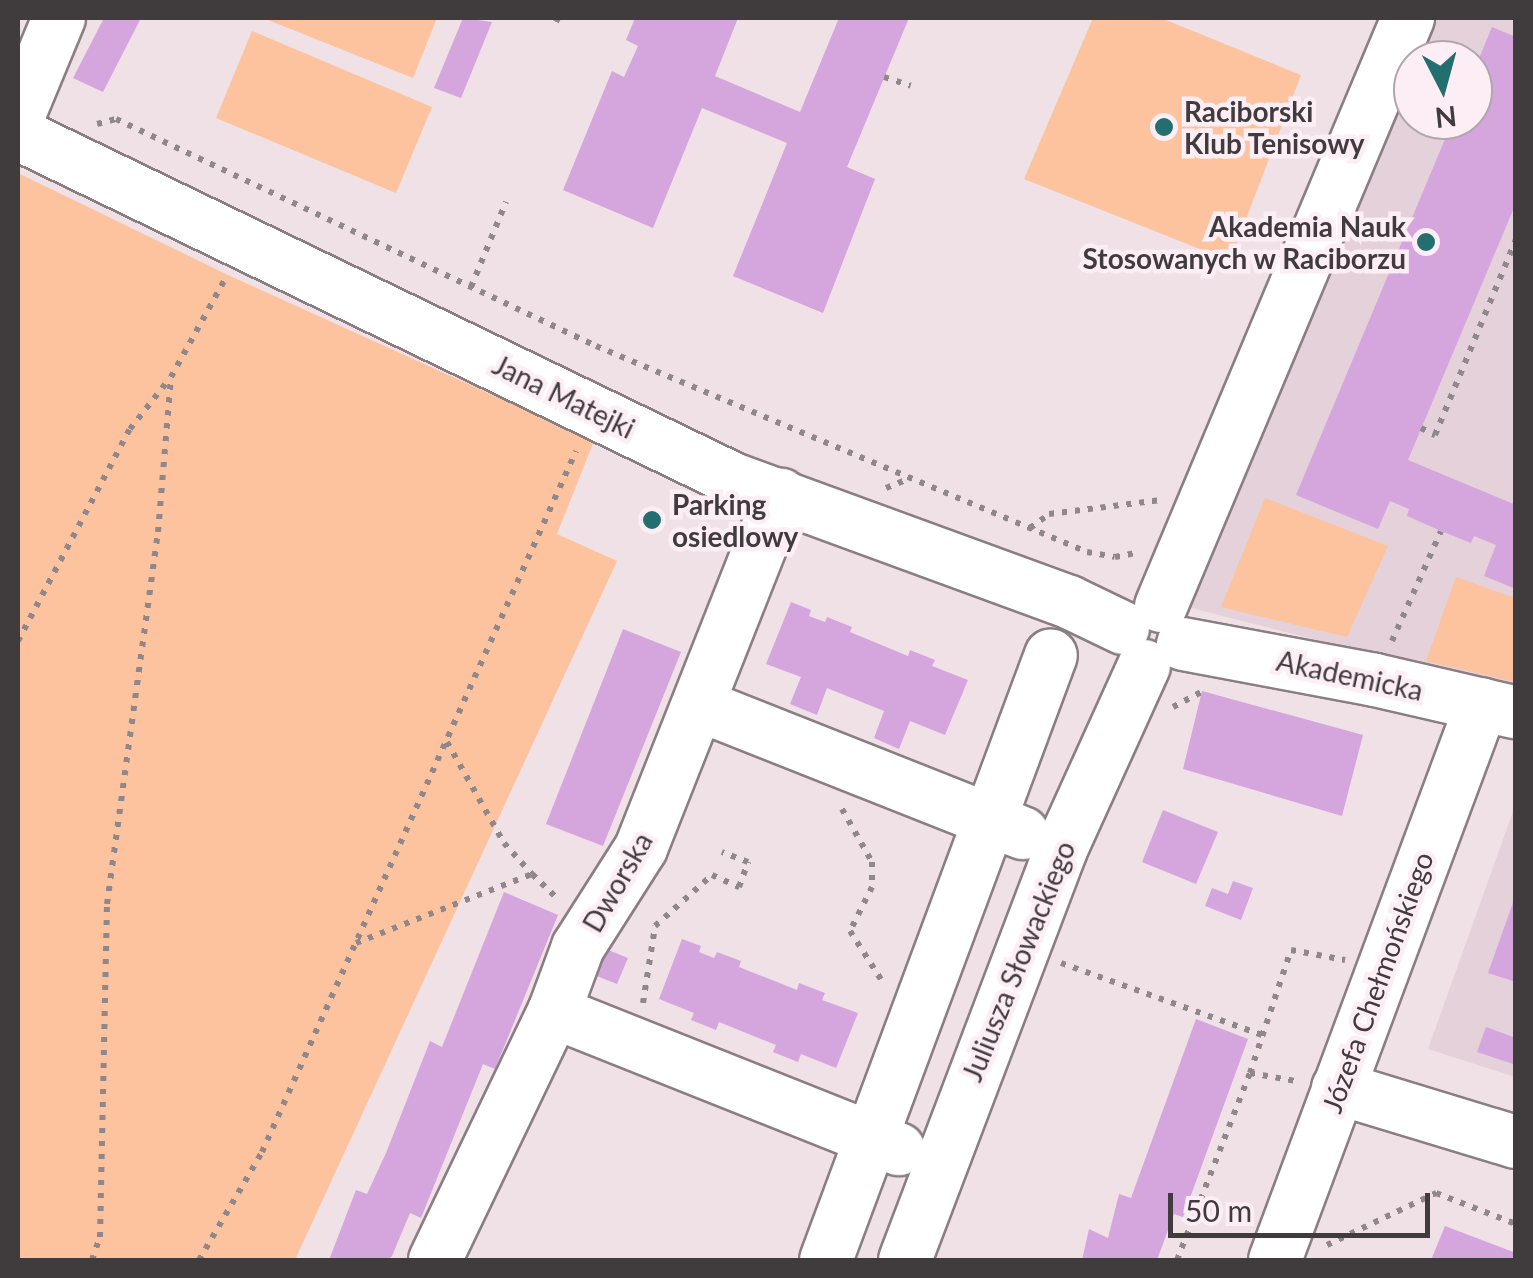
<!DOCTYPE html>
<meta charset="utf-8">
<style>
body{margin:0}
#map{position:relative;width:1533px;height:1278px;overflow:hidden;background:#efe1e6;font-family:Lato,sans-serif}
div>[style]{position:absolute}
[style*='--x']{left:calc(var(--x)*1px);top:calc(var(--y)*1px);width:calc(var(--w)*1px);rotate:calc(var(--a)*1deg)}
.built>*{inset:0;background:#e5d1d9}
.green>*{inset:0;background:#fcc39e}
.building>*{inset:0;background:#d5a5de}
.path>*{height:6px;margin-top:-3px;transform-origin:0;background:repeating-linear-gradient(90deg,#90878a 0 5px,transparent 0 13px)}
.roads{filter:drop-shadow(2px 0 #8a7e83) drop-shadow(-2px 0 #8a7e83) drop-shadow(0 2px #8a7e83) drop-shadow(0 -2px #8a7e83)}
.minor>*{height:52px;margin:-26px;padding:0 26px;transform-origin:26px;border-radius:26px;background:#fff}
.dots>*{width:28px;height:28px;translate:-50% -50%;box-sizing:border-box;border:5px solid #fceef4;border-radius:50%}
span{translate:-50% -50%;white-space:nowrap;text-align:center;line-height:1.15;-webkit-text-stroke:9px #fceef4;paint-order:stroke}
.poi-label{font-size:28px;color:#403b3d;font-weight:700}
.left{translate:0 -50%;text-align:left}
.right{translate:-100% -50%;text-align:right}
.street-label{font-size:28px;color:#403b3d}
.frame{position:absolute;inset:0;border:20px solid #403b3d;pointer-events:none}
.north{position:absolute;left:1393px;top:40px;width:100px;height:100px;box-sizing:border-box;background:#fceef4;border:2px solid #b1a6ab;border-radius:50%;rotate:174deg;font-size:28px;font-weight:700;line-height:40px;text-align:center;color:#403b3d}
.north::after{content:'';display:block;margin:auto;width:35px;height:45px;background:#236f70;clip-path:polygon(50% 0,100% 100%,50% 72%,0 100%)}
.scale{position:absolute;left:1168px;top:1193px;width:262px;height:45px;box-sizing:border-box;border:5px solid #403b3d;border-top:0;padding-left:12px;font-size:30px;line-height:35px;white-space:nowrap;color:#403b3d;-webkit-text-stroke:8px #fceef4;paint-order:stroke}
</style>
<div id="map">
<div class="built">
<i style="clip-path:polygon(evenodd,1430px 18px,1515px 18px,1515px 691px,1180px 605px,1430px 18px,1413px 60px,1473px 60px,1473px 120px,1413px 120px,1413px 60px)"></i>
<i style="clip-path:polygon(1515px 806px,1515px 1077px,1428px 1049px)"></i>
</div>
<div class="green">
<i style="clip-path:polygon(263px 18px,437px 18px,413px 78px)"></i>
<i style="clip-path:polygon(1093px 18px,1161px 18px,1301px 75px,1230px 261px,1024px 179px)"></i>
<i style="clip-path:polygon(252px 31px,432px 107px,396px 193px,216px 118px)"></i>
<i style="clip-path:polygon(18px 173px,228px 275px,594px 441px,557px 534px,617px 561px,295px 1260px,18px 1260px)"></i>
<i style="clip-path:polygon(1265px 498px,1388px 546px,1347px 637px,1221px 607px)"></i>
<i style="clip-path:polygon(1456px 577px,1515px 598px,1515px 682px,1426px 661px)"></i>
</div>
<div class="building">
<i style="clip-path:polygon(104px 18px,141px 18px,103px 92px,73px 78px)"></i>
<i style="clip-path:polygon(463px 18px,492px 22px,461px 98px,434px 88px)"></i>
<i style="clip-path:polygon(635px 18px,738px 18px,715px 76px,800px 112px,839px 18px,909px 18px,847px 167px,875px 179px,823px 313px,733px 276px,787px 143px,702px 108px,653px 228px,563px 190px,612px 71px,624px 77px,638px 46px,626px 40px)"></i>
<i style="clip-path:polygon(1492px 27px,1516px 37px,1516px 203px,1408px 460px,1516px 505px,1516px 589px,1484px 576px,1496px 545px,1474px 536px,1471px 543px,1441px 531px,1407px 516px,1409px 509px,1390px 501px,1378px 529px,1296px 495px,1453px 120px,1473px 120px,1473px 73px)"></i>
<i style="clip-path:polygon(791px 602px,811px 610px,809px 616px,825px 622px,827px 617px,852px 627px,850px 632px,908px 656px,910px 650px,935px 660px,932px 666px,968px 680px,945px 735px,910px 721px,899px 749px,874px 738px,884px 711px,827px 688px,817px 715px,790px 704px,801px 677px,766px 664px)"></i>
<i style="clip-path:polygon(623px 629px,681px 652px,603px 846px,546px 824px)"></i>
<i style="clip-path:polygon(1202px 691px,1363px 735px,1342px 816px,1183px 769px)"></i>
<i style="clip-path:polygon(1163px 810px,1218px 832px,1196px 884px,1142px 862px)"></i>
<i style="clip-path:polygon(1233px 881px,1253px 888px,1241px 920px,1205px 906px,1212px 888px,1228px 894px)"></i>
<i style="clip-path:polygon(504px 892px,558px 915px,495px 1069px,483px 1064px,421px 1218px,410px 1213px,392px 1256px,388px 1260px,329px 1260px,356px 1190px,367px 1194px,386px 1153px,430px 1041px,442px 1047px)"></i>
<i style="clip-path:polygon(1515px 897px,1516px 897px,1516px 982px,1488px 973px)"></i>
<i style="clip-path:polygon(682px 939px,701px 946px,699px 952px,714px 958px,717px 952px,741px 961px,739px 967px,797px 990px,799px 983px,825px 993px,822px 1000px,858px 1013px,836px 1068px,801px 1054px,798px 1062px,773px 1052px,776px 1045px,719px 1022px,716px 1030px,691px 1020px,694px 1013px,659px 999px)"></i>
<i style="clip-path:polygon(601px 947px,628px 958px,617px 984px,589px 973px)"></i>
<i style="clip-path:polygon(1196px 1019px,1248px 1039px,1183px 1217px,1174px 1214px,1157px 1260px,1082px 1260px,1089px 1229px,1108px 1238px,1119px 1194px,1131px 1198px)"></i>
<i style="clip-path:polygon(1486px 1027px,1516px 1038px,1516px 1065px,1477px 1052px)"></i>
<i style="clip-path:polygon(1445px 1226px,1516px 1253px,1516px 1260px,1431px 1260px)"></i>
</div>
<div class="path">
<i style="--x:556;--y:22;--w:4;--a:-63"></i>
<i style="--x:884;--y:77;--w:28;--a:18"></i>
<i style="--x:97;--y:124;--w:20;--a:-15"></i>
<i style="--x:116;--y:119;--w:531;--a:25.31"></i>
<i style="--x:596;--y:346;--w:532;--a:22.76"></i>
<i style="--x:1087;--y:552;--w:28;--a:10"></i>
<i style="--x:1115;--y:557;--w:21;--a:-11"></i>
<i style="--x:471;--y:287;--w:92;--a:-67.6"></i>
<i style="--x:1421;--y:428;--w:16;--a:27"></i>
<i style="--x:1435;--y:435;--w:212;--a:-67.5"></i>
<i style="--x:886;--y:488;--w:27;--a:-22"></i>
<i style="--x:1030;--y:528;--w:24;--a:-36"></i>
<i style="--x:1049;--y:514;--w:113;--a:-7.1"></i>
<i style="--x:18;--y:641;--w:240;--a:-62.2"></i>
<i style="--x:130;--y:429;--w:65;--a:-51.9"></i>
<i style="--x:1392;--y:641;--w:120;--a:-66"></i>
<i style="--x:1173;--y:707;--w:32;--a:-28"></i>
<i style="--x:447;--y:742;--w:116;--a:60.6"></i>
<i style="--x:504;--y:843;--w:42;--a:47.9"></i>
<i style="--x:842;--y:809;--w:61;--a:60.5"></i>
<i style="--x:872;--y:862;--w:25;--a:90"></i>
<i style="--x:872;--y:887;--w:49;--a:116.6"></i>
<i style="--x:850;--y:931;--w:63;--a:57.3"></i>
<i style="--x:356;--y:943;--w:189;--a:-21.4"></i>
<i style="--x:532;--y:874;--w:39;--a:44"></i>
<i style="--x:1061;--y:963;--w:214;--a:19.7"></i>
<i style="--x:643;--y:1003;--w:78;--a:-81.1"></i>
<i style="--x:655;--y:926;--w:76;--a:-41.8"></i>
<i style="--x:712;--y:875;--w:30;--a:24"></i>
<i style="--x:739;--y:887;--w:27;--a:-70"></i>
<i style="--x:748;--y:862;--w:28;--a:-159"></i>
<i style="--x:1250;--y:1073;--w:130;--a:-71.6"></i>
<i style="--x:1291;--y:950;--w:55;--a:10.5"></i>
<i style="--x:1327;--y:1245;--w:121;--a:-25.5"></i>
<i style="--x:1436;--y:1193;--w:86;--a:21.2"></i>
<i style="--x:92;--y:1260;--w:24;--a:-71"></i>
<i style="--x:100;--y:1237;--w:333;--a:-88.8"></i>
<i style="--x:107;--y:904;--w:375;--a:-82.2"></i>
<i style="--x:158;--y:532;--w:156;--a:-85.2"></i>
<i style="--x:171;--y:377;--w:112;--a:-61.1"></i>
<i style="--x:199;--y:1260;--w:125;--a:-59.7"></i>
<i style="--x:262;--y:1152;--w:768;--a:-65.87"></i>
<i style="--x:1177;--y:1260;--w:201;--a:-68.7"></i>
<i style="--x:1250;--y:1073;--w:47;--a:9.9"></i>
</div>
<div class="roads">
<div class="minor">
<i style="--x:18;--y:117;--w:107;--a:-67.5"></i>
<i style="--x:18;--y:134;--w:794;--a:25.76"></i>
<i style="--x:733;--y:479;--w:358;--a:20.1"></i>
<i style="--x:1069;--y:602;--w:60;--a:25.7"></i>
<i style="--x:1161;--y:606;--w:638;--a:-67.21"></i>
<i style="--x:1183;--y:644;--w:195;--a:10.6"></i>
<i style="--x:1375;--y:680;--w:143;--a:13"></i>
<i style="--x:699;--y:705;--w:348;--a:21.6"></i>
<i style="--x:554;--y:1012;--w:371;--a:21.7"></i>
<i style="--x:1338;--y:1088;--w:186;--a:16.9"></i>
<i style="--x:435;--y:1260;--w:275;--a:-64.4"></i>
<i style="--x:554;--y:1012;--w:69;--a:-69.7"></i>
<i style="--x:578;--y:947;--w:117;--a:-57.5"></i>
<i style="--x:641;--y:848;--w:380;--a:-68.4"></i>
<i style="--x:826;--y:1260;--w:645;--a:-69.6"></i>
<i style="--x:905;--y:1260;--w:440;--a:-69.2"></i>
<i style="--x:1061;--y:849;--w:201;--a:-65.6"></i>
<i style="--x:1275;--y:1260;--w:593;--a:-69.58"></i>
</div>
</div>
<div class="dots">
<i style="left:1164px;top:127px;background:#236f70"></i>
<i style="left:1426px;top:242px;background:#236f70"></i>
<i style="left:652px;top:520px;background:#236f70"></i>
</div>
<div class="poi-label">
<span class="left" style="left:1184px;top:127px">Raciborski<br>Klub Tenisowy</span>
<span class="right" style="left:1406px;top:242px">Akademia Nauk<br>Stosowanych w Raciborzu</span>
<span class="left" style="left:672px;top:520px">Parking<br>osiedlowy</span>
</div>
<div class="street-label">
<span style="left:564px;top:396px;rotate:26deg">Jana Matejki</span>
<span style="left:1350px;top:675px;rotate:12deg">Akademicka</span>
<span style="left:617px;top:882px;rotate:-60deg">Dworska</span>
<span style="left:1018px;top:961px;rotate:-68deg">Juliusza Słowackiego</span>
<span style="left:1377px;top:982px;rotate:-70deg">Józefa Chełmońskiego</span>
</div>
<div class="frame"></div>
<div class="north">N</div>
<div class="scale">50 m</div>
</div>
